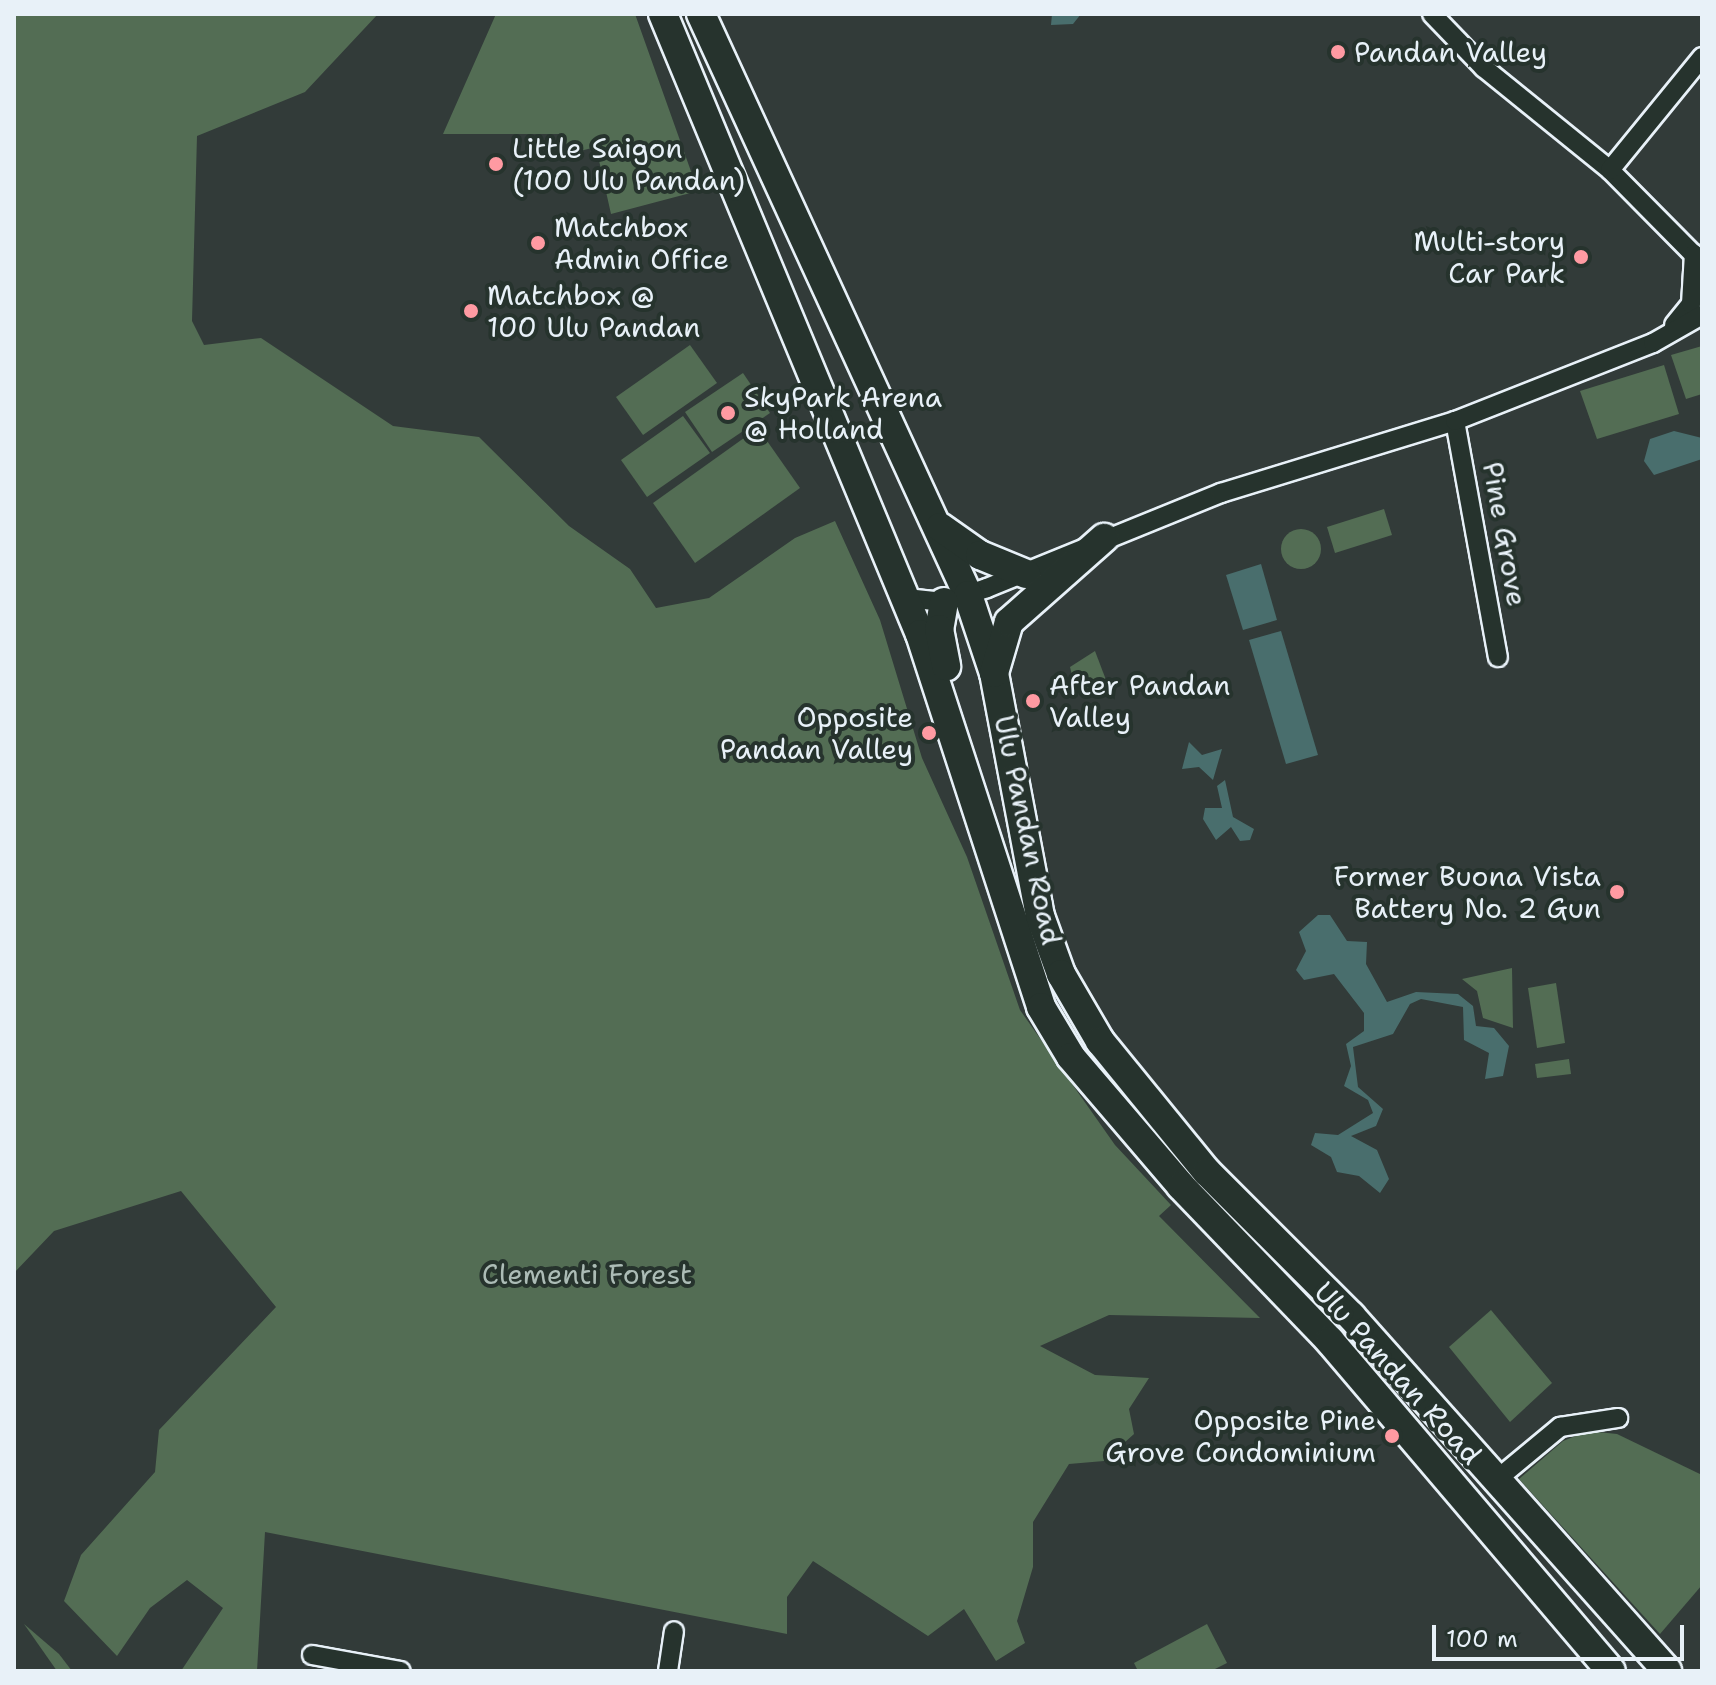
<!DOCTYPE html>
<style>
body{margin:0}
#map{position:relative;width:1716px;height:1685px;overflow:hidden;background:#323b39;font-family:"Shantell Sans",sans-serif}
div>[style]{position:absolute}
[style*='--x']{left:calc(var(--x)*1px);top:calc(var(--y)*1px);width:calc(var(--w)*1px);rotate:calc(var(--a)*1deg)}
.green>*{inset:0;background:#536d54}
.round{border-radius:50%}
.water>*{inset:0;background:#496e6d}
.roads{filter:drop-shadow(2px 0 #e8f1f8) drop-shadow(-2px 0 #e8f1f8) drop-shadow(0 2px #e8f1f8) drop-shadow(0 -2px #e8f1f8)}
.minor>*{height:18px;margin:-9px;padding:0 9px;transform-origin:9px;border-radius:9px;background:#26332d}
.primary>*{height:28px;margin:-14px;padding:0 14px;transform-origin:14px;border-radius:14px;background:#26332d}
.dots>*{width:22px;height:22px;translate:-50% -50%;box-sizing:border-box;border:4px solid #26332d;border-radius:50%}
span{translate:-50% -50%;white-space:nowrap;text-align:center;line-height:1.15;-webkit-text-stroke:8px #26332d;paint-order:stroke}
.poi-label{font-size:28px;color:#e8f1f8}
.left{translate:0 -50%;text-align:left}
.right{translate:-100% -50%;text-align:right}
.street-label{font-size:28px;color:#e8f1f8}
.park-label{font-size:28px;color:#acbcb6}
.frame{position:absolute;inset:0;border:16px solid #e8f1f8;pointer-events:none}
.scale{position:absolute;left:1432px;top:1625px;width:252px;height:36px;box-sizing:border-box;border:4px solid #e8f1f8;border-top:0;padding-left:10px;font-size:24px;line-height:28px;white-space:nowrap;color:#e8f1f8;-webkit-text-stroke:6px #26332d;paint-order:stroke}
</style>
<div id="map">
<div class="green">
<i style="clip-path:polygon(14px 14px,378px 14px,305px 92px,197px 136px,192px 321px,204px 345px,261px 338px,393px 426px,479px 437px,569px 526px,630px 569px,656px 608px,709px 598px,795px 538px,835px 521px,880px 620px,922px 758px,967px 857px,1020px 1010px,1115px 1145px,1171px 1205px,1159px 1216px,1260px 1318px,1109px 1315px,1040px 1346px,1095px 1375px,1149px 1378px,1129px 1409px,1134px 1434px,1104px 1461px,1069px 1464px,1033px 1522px,1033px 1567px,1017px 1621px,1025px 1643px,996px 1661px,964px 1609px,928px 1636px,813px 1561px,787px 1597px,787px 1634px,265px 1532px,257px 1671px,181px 1671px,223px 1608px,187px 1580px,150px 1608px,117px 1656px,64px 1601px,81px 1555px,155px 1472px,159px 1430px,276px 1307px,181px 1191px,54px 1231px,14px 1273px)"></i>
<i style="clip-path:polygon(496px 14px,635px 14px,698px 191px,611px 214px,596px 147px,564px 155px,559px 134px,443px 134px)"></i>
<i style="clip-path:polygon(690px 345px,717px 383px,643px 435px,616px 397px)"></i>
<i style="clip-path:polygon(1702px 346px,1702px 394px,1686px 399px,1671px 355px)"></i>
<i style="clip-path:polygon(1664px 365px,1679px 414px,1597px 439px,1580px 391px)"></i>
<i style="clip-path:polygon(743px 373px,770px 413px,712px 452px,685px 412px)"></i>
<i style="clip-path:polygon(683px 416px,710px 453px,647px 497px,621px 460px)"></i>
<i style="clip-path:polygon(758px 428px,800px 488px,695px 563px,653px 503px)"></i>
<i style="clip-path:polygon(1384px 509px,1392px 535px,1335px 553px,1327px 527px)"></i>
<i class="round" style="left:1281px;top:529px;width:40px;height:40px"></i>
<i style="clip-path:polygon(1095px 651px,1106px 680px,1106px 691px,1098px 694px,1074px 684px,1070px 667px)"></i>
<i style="clip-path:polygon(1512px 968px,1513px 1028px,1483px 1018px,1477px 991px,1462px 979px)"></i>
<i style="clip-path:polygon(1556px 983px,1565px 1043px,1537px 1048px,1528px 988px)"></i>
<i style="clip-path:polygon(1569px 1059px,1571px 1074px,1537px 1078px,1535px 1064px)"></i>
<i style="clip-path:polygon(1491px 1310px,1552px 1383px,1510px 1422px,1449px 1347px)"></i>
<i style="clip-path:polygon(1588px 1431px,1617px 1434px,1702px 1475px,1702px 1585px,1660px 1634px,1519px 1479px,1563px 1441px)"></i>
<i style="clip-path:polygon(24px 1624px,59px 1654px,72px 1671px,57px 1671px)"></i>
<i style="clip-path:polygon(1207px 1624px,1227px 1663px,1211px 1671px,1138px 1671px,1134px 1663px)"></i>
</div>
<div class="water">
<i style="clip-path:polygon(1052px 14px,1081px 14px,1073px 24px,1051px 25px)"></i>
<i style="clip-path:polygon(1674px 431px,1702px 438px,1702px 459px,1654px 475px,1644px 461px,1650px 439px)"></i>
<i style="clip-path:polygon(1261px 564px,1277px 620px,1243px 630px,1226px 575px)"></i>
<i style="clip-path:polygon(1281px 631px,1318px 755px,1286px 764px,1249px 640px)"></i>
<i style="clip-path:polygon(1189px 742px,1202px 755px,1222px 749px,1213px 780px,1199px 767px,1182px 769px)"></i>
<i style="clip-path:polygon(1225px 780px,1233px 817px,1254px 829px,1250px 840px,1240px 841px,1231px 827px,1216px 840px,1203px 819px,1205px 808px,1222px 808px,1217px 786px)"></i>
<i style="clip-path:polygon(1318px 915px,1330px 915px,1347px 941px,1367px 942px,1366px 964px,1387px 1002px,1416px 992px,1458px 994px,1473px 1006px,1476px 1026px,1494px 1028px,1509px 1046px,1503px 1076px,1485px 1079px,1489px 1053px,1464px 1040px,1463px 1007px,1421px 999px,1410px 1004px,1393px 1034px,1353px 1047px,1358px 1087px,1383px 1109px,1376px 1126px,1351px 1136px,1377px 1150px,1389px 1179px,1380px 1193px,1359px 1176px,1337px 1172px,1331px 1157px,1311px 1145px,1315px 1133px,1338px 1135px,1373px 1113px,1368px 1100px,1344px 1086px,1351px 1066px,1346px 1044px,1364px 1031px,1364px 1013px,1334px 974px,1304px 980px,1296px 970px,1306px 951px,1299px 932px)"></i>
</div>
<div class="roads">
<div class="minor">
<i style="--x:1432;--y:14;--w:75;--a:46.1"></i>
<i style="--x:1484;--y:68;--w:162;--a:39"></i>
<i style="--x:1610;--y:170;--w:131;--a:45.3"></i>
<i style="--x:1610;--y:170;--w:146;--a:-50.8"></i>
<i style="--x:1674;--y:325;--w:27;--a:-51"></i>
<i style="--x:1691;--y:304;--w:50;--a:-86.6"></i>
<i style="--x:1455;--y:421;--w:240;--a:79.7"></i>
<i style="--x:906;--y:598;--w:38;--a:6"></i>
<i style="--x:944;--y:602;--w:45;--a:-18"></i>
<i style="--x:987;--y:588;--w:253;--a:-22.1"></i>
<i style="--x:1221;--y:493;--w:245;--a:-17.1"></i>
<i style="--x:1455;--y:421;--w:213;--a:-21.5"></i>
<i style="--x:1653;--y:343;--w:56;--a:-29.7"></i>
<i style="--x:1495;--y:1481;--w:85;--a:-39.7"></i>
<i style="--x:1560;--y:1427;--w:59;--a:-8.8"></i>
<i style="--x:312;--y:1655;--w:90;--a:10.2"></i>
<i style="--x:668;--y:1671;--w:40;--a:-81.5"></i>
</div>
<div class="primary">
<i style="--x:663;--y:14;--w:671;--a:67.49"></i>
<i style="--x:920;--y:634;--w:392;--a:72"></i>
<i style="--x:1041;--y:1007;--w:58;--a:59"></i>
<i style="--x:1071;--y:1057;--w:170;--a:49.5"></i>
<i style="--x:1181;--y:1186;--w:215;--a:46.1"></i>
<i style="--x:1330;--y:1341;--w:433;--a:49.6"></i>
<i style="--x:701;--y:14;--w:639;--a:65.32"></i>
<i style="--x:968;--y:595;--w:82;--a:71.6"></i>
<i style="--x:994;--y:673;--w:247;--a:79.3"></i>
<i style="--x:1040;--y:916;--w:62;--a:70.1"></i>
<i style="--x:1061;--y:974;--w:78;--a:59.8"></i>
<i style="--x:1100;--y:1041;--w:169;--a:50.8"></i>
<i style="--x:1207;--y:1172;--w:204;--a:45"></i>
<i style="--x:1351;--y:1316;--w:475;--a:48.3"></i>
<i style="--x:940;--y:527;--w:49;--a:35"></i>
<i style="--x:980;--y:555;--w:50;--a:22.4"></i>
<i style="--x:944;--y:602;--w:27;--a:100"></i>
<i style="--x:939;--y:629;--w:38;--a:79"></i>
<i style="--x:994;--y:673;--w:53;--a:-73.6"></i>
<i style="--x:1009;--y:622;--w:127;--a:-41.5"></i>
</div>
</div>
<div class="dots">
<i style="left:1338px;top:52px;background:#ff9aa2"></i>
<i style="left:496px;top:164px;background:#ff9aa2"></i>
<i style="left:538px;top:243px;background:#ff9aa2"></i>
<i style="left:1581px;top:257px;background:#ff9aa2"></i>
<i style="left:471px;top:311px;background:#ff9aa2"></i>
<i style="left:728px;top:413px;background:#ff9aa2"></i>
<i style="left:1033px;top:701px;background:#ff9aa2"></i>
<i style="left:929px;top:733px;background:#ff9aa2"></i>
<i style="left:1617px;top:892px;background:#ff9aa2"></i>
<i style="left:1392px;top:1436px;background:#ff9aa2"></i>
</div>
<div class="poi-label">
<span class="left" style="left:1354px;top:52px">Pandan Valley</span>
<span class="left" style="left:512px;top:164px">Little Saigon<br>(100 Ulu Pandan)</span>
<span class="left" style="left:554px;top:243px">Matchbox<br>Admin Office</span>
<span class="right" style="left:1565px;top:257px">Multi-story<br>Car Park</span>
<span class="left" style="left:487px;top:311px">Matchbox @<br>100 Ulu Pandan</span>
<span class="left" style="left:744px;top:413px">SkyPark Arena<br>@ Holland</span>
<span class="left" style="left:1049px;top:701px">After Pandan<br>Valley</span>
<span class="right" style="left:913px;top:733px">Opposite<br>Pandan Valley</span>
<span class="right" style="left:1601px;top:892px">Former Buona Vista<br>Battery No. 2 Gun</span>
<span class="right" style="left:1376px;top:1436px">Opposite Pine<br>Grove Condominium</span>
</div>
<div class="street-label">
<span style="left:1505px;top:534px;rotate:80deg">Pine Grove</span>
<span style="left:1028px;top:830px;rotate:78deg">Ulu Pandan Road</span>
<span style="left:1398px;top:1373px;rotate:48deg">Ulu Pandan Road</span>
</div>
<div class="park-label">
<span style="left:587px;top:1274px">Clementi Forest</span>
</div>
<div class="frame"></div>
<div class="scale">100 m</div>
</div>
